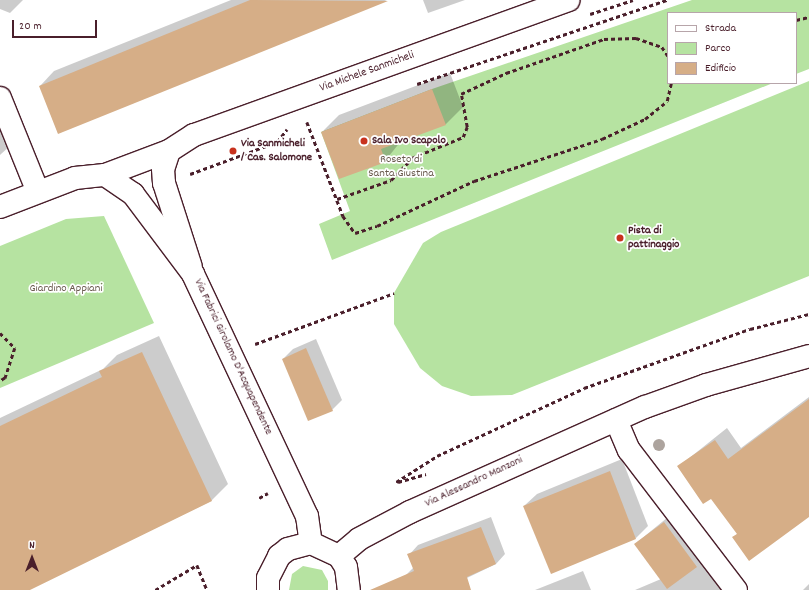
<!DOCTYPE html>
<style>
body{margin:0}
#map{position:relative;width:809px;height:590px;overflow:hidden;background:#fff;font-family:Dekko,sans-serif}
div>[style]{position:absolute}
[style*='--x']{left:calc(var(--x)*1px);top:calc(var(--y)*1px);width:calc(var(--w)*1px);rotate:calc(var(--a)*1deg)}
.green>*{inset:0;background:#b6e3a1}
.shadow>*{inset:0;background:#0003}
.building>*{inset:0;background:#d6ae87}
.path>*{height:2.5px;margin-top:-1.25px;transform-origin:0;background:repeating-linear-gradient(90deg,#4a1f2b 0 4px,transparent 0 7px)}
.roads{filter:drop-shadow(1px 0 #4a1f2b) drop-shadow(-1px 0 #4a1f2b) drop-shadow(0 1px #4a1f2b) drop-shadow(0 -1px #4a1f2b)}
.minor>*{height:22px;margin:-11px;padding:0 11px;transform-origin:11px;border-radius:11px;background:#fff}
.major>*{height:22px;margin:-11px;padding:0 11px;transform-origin:11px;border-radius:11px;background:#fff}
.trees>*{width:12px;height:12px;margin:-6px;border-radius:50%;background:#ada49e}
.dots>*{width:11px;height:11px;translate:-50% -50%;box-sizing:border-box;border:2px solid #fff;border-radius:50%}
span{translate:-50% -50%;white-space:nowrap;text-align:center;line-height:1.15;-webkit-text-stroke:3.5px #fff;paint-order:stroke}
.street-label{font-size:12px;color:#4a1f2b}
.poi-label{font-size:12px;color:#4a1f2b;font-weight:700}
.left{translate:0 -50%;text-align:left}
.park-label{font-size:12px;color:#6a5a4e}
.legend{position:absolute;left:667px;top:12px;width:130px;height:72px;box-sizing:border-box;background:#fff;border:1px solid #b7a5aa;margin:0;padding:5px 7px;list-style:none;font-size:12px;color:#4a1f2b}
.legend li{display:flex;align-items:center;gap:8px;height:20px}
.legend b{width:20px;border:1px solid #b7a5aa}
.north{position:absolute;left:12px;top:538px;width:40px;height:40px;-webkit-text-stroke:3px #fff;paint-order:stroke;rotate:0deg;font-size:11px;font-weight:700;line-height:16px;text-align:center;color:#4a1f2b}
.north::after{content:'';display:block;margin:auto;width:14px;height:18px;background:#4a1f2b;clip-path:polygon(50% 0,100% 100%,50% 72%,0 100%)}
.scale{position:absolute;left:12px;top:20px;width:85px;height:18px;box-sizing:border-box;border:2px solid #4a1f2b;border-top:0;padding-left:5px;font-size:12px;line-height:14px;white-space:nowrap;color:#4a1f2b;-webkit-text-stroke:3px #fff;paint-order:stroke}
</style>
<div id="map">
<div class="green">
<i style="clip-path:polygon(692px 0,809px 0,809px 69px,796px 74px,796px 13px,668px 13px,668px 83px,773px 83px,332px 260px,319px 224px,350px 211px,321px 132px,432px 89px)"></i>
<i style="clip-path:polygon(809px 81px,809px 276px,512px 395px,471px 396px,442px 386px,420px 368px,394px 324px,394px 293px,423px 243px,441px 232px)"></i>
<i style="clip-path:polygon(104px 216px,154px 323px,0 388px,0 246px,66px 219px)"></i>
<i style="clip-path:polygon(303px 566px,322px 570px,328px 581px,328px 590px,289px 590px,292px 574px)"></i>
</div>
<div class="shadow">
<i style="clip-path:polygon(0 0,23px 0,10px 13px,0 9px)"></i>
<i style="clip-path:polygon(231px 0,387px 0,58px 133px,40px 86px,54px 71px)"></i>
<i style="clip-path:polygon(423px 0,465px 0,428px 13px)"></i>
<i style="clip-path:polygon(450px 73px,463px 107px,446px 124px,401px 141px,385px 161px,322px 132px,339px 115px)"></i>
<i style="clip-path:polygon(0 112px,12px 144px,0 155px)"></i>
<i style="clip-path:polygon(159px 336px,228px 484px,211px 501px,28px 590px,0 590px,0 418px,103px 369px,117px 355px)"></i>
<i style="clip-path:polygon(316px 339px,342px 400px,332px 410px,283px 359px,293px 349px)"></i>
<i style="clip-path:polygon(809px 397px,809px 515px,733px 538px,738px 533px,712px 497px,678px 467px,727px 428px,741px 448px)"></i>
<i style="clip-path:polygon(622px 459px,648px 526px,636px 538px,524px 506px,537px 494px)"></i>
<i style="clip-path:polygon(673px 513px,729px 590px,635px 590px,661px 579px,635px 544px)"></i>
<i style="clip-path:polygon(491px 517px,505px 554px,496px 564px,442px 590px,412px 590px,406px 575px,414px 567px,409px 555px,418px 545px)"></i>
<i style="clip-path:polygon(583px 571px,591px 590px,535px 590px)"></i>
<i style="clip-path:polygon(809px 584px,809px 590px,803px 590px)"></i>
</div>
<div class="building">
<i style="clip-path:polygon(250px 0,388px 1px,58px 134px,39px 86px)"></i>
<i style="clip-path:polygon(432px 89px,446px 125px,381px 149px,386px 162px,339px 179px,321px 132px)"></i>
<i style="clip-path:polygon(306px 348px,333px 411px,308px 421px,282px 359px)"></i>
<i style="clip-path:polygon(142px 352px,212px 501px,30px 590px,0 590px,0 426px,102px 377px,99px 371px)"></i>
<i style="clip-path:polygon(809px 399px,809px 517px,749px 561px,732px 537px,737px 534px,711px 499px,703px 504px,677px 466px,715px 440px,728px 459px)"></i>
<i style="clip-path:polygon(610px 471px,636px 539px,551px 574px,523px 506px)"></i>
<i style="clip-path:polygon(664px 522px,697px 567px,667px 589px,634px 544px)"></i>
<i style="clip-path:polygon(481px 527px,496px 564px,467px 577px,471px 590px,370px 590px,414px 571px,407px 554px)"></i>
</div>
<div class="path">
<i style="--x:590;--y:14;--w:45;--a:-18"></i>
<i style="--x:796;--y:20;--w:13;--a:-13"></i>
<i style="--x:417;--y:84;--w:264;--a:-18.6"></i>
<i style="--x:307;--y:122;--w:101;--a:69"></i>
<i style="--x:343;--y:216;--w:21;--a:55"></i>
<i style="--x:355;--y:233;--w:23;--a:-18"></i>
<i style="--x:377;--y:226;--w:107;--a:-24.9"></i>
<i style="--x:474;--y:181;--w:135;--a:-18.2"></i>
<i style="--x:602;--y:139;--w:47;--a:-24.9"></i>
<i style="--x:645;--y:119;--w:28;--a:-39"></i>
<i style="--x:667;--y:101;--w:18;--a:-77"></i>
<i style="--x:190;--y:174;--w:93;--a:-20.2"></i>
<i style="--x:277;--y:142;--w:16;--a:-52"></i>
<i style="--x:337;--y:199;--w:57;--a:-19.4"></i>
<i style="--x:391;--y:180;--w:30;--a:-46"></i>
<i style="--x:412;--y:158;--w:55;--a:-22.4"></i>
<i style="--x:463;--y:137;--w:11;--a:-68"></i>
<i style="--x:467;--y:127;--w:34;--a:-100"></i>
<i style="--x:461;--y:94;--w:50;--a:-25"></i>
<i style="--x:506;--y:73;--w:104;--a:-19.1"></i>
<i style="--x:604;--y:39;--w:32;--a:-2"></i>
<i style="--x:636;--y:38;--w:28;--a:19"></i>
<i style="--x:662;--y:47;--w:11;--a:56"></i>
<i style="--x:0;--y:333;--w:21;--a:45"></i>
<i style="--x:15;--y:348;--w:32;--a:108"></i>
<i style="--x:5;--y:378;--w:6;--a:149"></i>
<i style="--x:255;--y:344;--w:148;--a:-20.1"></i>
<i style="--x:396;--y:482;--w:49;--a:-32.4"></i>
<i style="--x:437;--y:456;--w:162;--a:-24.8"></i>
<i style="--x:584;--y:388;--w:176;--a:-19.6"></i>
<i style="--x:750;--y:329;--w:61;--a:-14.3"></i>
<i style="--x:398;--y:482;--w:29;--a:-16"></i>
<i style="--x:259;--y:498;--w:10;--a:-29"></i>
<i style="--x:155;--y:590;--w:49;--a:-30.8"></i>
<i style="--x:197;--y:565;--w:27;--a:68"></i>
</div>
<div class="roads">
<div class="minor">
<i style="--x:0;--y:98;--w:101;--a:68"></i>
<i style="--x:169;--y:151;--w:19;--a:108"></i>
<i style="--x:163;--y:169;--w:14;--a:86"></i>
<i style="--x:164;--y:183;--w:88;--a:72.2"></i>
<i style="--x:105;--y:175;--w:34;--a:34"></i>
<i style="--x:133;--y:194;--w:100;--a:53.1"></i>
<i style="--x:193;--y:274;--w:268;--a:64.8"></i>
<i style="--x:307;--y:516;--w:27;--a:82"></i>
<i style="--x:0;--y:207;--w:80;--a:-21.1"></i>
<i style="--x:75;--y:178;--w:30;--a:-6"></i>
<i style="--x:105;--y:175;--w:68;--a:-20.6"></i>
<i style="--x:169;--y:151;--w:30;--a:-33"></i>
<i style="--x:194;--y:135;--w:398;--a:-19.8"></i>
<i style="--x:616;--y:420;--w:33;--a:67"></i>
<i style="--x:629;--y:450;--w:176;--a:52.6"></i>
</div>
<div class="major">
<i style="--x:339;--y:556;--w:26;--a:-40"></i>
<i style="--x:359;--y:539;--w:58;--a:-27.9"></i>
<i style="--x:410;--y:512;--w:257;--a:-24.1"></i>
<i style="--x:645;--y:407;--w:65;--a:-19.8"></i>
<i style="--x:706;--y:385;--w:107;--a:-15.7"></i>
<i style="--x:268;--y:590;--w:12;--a:-90"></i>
<i style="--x:268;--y:578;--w:25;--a:-63"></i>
<i style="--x:279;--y:556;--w:11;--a:-38"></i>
<i style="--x:288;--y:549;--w:24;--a:-15"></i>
<i style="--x:311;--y:543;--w:31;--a:25"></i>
<i style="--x:339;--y:556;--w:13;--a:58"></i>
<i style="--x:346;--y:567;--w:23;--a:83"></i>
</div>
</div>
<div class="trees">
<i style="left:659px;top:445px"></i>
</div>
<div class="dots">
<i style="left:364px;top:141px;background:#c8321e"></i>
<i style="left:233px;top:151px;background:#c8321e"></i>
<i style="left:620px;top:238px;background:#c8321e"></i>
</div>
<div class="street-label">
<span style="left:367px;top:72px;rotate:-20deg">Via Michele Sanmicheli</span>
<span style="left:233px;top:357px;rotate:65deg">Via Fabrici Girolamo D'Acquapendente</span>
<span style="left:474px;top:482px;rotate:-25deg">Via Alessandro Manzoni</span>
</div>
<div class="poi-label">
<span class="left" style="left:372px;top:141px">Sala Ivo Scapolo</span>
<span class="left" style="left:241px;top:151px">Via Sanmicheli<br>/ Cas. Salomone</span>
<span class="left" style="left:628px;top:238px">Pista di<br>pattinaggio</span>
</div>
<div class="park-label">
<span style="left:401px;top:167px">Roseto di<br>Santa Giustina</span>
<span style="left:66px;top:289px">Giardino Appiani</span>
</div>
<ul class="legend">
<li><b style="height:5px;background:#fff"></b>Strada</li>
<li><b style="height:11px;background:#b6e3a1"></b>Parco</li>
<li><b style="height:11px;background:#d6ae87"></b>Edificio</li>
</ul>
<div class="north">N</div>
<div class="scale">20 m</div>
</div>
